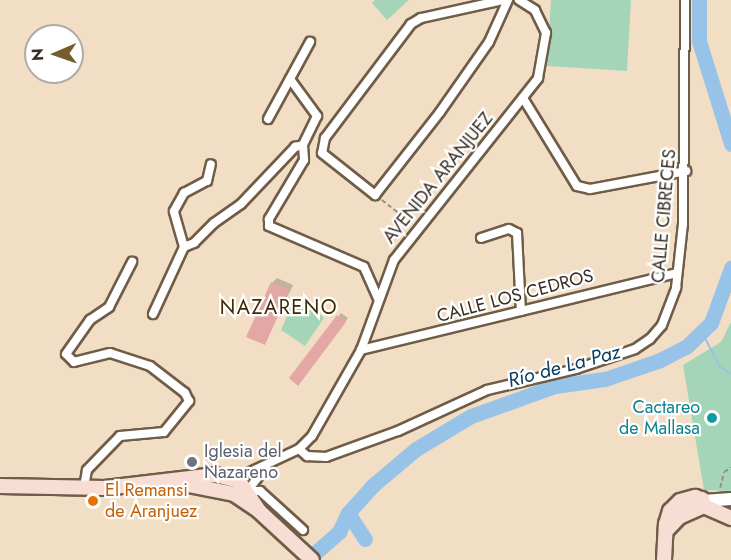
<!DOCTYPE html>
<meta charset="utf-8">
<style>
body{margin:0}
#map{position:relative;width:731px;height:560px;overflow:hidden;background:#f2dec5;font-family:Jost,sans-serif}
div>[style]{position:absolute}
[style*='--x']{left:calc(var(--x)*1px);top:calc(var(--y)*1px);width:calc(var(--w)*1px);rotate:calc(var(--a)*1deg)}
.green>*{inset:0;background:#a5d5b8}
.shadow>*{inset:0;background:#0003}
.stream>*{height:2px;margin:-1px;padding:0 1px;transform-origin:1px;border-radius:1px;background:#97c3e8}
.river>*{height:15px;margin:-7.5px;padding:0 7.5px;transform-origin:7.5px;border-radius:7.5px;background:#97c3e8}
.building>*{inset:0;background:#e3a8a6}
.path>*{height:1.5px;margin-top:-0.75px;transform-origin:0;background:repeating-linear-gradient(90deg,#9c8d7c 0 4.5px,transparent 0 7.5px)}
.roads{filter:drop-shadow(2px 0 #6f5d47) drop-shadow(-2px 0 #6f5d47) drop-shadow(0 2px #6f5d47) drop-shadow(0 -2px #6f5d47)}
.minor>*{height:8px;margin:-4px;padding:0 4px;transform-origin:4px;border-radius:4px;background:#fff}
.secondary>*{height:12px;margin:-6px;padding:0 6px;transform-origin:6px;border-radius:6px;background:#fff}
.primary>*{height:14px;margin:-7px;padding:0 7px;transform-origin:7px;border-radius:7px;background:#f8ddd4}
.dots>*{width:16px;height:16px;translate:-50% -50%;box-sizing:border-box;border:3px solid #fff;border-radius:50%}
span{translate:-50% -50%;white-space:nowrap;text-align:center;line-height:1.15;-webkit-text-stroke:4.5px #fff;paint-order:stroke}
.street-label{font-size:18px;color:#362e25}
.culture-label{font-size:18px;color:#0d838f}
.right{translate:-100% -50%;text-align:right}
.worship-label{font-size:18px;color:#5b616d}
.left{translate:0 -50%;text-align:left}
.food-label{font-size:18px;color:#c56008}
.neighbourhood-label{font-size:20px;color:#3c2a02;letter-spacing:1.5px}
.water-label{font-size:20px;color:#083d60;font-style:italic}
.north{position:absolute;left:24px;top:24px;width:60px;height:60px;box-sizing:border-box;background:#fff;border:2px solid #afaba8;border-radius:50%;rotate:268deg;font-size:16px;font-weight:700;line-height:24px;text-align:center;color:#362e25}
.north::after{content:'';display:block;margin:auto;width:21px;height:27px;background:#755d2d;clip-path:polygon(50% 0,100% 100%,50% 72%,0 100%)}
</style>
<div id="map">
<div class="green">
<i style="clip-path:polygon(375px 0,409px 0,387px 20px,372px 3px)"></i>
<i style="clip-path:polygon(551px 0,631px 0,627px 71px,547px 66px)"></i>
<i style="clip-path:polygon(298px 300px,306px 301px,324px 318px,305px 346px,281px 330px,293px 302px)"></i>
<i style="clip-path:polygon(731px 322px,731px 491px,704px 490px,683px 365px,721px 342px)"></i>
</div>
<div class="shadow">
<i style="clip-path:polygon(277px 278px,293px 285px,265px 343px,272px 283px)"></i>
<i style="clip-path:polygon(341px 313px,348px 318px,301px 380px,291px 378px)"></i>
</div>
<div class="stream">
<i style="--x:702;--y:332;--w:39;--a:63"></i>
<i style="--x:720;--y:367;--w:13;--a:32"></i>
</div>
<div class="river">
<i style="--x:699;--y:0;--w:41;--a:90"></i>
<i style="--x:699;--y:41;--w:108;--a:72.7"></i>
<i style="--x:348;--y:513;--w:31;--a:57"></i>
<i style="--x:307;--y:560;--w:43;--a:-41.2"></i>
<i style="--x:339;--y:532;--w:21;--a:-65"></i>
<i style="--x:348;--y:513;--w:36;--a:-48"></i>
<i style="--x:372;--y:486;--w:57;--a:-40.1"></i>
<i style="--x:416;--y:449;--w:64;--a:-31"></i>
<i style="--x:471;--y:416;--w:89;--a:-19.7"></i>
<i style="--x:555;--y:386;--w:50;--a:-8"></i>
<i style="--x:605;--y:379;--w:56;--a:-18.8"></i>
<i style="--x:658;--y:361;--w:31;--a:-27"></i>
<i style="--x:686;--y:347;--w:35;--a:-44"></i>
<i style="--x:711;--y:323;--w:59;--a:-70"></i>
</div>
<div class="building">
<i style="clip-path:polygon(271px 282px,289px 290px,265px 345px,246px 337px)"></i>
<i style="clip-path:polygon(337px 315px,346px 322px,298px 386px,289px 378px)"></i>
</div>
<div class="path">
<i style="--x:382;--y:200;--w:37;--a:38"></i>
<i style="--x:720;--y:488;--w:16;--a:-76"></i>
<i style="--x:724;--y:472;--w:8;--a:-30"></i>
</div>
<div class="roads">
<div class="minor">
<i style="--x:503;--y:0;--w:84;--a:167.6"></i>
<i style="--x:421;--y:18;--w:12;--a:149"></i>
<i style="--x:411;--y:24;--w:143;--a:127"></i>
<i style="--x:325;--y:138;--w:15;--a:101"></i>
<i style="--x:322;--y:153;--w:68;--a:38.4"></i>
<i style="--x:375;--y:195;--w:105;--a:-51.9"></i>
<i style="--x:440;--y:112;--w:85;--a:-55"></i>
<i style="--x:489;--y:42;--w:46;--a:-65.7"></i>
<i style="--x:290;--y:79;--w:46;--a:53.9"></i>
<i style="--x:317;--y:116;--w:32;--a:116"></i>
<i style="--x:523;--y:98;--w:103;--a:58.5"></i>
<i style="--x:577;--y:186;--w:13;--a:13"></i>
<i style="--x:590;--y:189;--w:98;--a:-10.6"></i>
<i style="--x:268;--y:119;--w:88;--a:-61.4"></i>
<i style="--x:481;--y:238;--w:29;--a:-18"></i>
<i style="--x:509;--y:229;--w:9;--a:27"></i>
<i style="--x:517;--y:233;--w:78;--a:87.1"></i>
<i style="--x:184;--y:247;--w:37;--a:-106"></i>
<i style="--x:174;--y:211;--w:21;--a:-61"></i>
<i style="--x:184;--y:193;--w:26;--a:-28"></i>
<i style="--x:207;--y:181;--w:17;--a:-77"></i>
<i style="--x:153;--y:314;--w:74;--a:-65.2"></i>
<i style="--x:184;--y:247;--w:11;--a:-22"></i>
<i style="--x:194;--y:243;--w:28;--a:-45"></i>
<i style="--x:214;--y:223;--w:33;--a:-35"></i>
<i style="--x:241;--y:204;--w:79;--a:-46.5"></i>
<i style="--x:295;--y:147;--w:8;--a:-14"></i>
<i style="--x:303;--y:145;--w:15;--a:86"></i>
<i style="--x:304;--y:160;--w:69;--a:120.7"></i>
<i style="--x:269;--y:219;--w:7;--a:90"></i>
<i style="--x:269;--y:226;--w:103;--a:23.3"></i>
<i style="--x:364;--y:267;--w:36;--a:66"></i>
<i style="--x:361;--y:350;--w:325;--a:-13.7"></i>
<i style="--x:299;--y:449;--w:11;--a:41"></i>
<i style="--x:307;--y:456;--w:19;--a:3"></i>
<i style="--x:326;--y:457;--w:77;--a:-19.9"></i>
<i style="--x:398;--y:431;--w:98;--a:-24.7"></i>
<i style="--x:487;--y:390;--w:91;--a:-13.3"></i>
<i style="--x:576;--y:369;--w:62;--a:-18.7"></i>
<i style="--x:635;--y:349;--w:18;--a:-34"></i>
<i style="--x:650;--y:339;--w:18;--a:-49"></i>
<i style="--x:662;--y:325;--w:40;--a:-69"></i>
<i style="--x:676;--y:288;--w:64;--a:-83.8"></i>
<i style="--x:683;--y:224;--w:224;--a:-89.5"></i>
<i style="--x:266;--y:467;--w:31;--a:128"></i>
<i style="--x:247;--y:491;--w:13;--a:0"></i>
<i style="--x:260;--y:491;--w:58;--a:42.2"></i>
<i style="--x:235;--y:479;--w:71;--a:-25.1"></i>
<i style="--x:299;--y:449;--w:18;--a:-45"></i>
<i style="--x:312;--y:436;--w:99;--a:-60.3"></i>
<i style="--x:361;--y:350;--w:96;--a:-69.9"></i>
<i style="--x:394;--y:260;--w:232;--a:-51.6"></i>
<i style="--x:538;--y:78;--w:46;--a:-79.9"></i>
<i style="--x:546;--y:33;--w:25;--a:-116"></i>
<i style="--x:535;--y:10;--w:19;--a:-148"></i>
<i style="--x:84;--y:487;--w:17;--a:-80"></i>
<i style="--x:87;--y:470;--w:47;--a:-45.9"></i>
<i style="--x:120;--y:436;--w:44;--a:-5.2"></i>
<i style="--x:164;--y:432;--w:40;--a:-51"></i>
<i style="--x:189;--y:401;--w:9;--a:-117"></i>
<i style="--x:185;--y:393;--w:44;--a:-142.4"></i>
<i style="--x:150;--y:366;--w:42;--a:-162"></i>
<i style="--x:110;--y:353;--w:37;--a:166"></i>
<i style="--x:74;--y:362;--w:11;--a:-135"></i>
<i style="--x:66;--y:354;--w:42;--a:-54.8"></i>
<i style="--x:90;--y:320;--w:23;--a:-34"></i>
<i style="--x:109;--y:307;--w:51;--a:-62.9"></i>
</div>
<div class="secondary">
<i style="--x:703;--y:501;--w:28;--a:-4"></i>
</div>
<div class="primary">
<i style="--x:178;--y:483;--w:57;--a:11.1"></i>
<i style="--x:234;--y:494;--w:30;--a:34"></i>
<i style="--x:259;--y:511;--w:72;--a:42.8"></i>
<i style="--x:0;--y:486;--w:105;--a:1.1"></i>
<i style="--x:105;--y:488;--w:111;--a:-6.7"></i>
<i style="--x:215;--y:475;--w:25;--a:14"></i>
<i style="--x:239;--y:481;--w:36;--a:56"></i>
<i style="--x:704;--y:506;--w:30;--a:24"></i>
<i style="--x:666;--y:531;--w:19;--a:-47"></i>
<i style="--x:679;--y:517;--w:27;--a:-24"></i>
<i style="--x:664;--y:560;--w:36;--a:-87"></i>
<i style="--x:666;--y:524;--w:14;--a:-73"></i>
<i style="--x:670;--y:511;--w:14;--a:-45"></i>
<i style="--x:680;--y:501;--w:16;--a:-15"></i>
<i style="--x:695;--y:497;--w:7;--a:16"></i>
<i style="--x:702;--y:499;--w:7;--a:74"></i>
</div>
</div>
<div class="dots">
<i style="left:712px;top:418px;background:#0f9aa8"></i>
<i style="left:192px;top:462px;background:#6b7280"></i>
<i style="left:93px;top:501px;background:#e8710a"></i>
</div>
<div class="street-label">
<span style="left:438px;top:178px;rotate:-51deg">AVENIDA ARANJUEZ</span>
<span style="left:664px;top:216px;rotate:-85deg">CALLE CIBRECES</span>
<span style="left:515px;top:296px;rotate:-15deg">CALLE LOS CEDROS</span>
</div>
<div class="culture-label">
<span class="right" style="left:700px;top:418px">Cactareo<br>de Mallasa</span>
</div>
<div class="worship-label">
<span class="left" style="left:204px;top:462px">Iglesia del<br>Nazareno</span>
</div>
<div class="food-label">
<span class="left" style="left:105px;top:501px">El Remansi<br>de Aranjuez</span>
</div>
<div class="neighbourhood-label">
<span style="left:279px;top:307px">NAZARENO</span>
</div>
<div class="water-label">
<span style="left:564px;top:366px;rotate:-15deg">Río de La Paz</span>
</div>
<div class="north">N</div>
</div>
